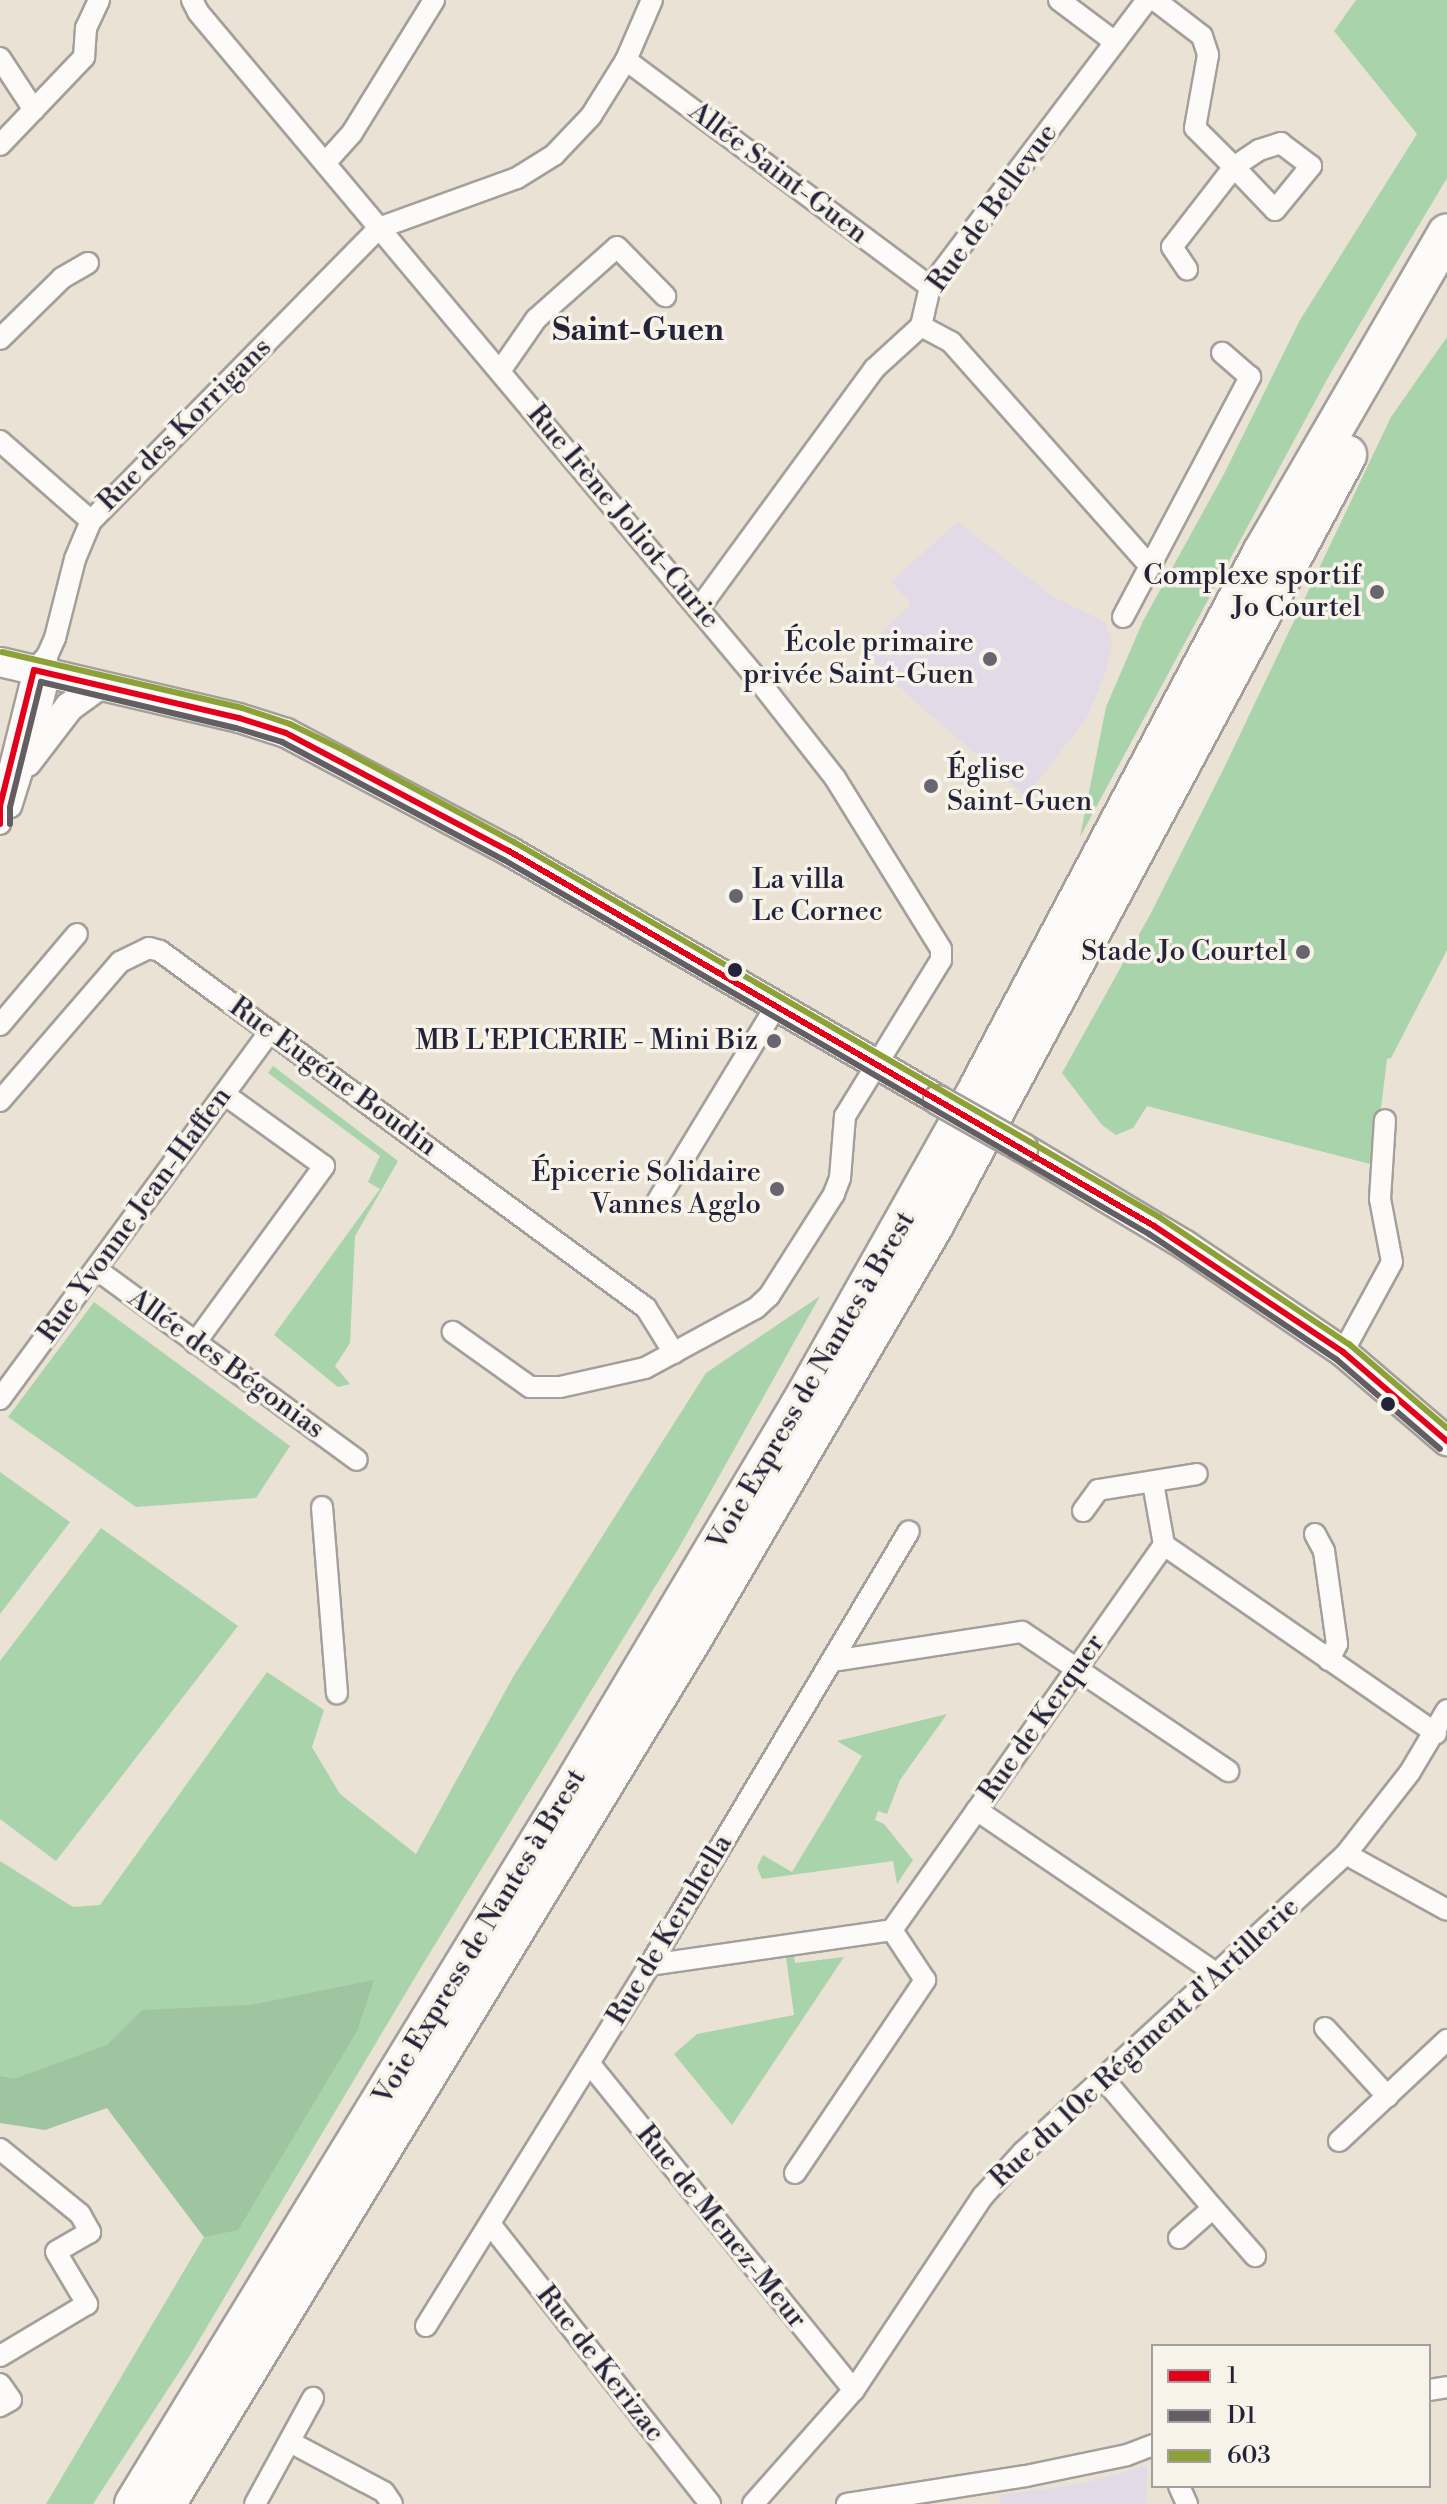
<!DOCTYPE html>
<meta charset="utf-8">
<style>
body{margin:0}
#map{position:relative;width:1447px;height:2504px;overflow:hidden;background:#eae2d4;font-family:"Libre Bodoni",serif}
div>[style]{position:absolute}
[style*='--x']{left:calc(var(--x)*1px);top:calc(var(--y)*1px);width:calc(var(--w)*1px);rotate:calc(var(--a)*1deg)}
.built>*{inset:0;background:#e2dbe7}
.green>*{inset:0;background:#a9d3ab}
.forest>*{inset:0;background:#9ec4a0}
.roads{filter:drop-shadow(2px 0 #a49f9a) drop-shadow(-2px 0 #a49f9a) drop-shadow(0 2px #a49f9a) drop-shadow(0 -2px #a49f9a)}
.street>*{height:20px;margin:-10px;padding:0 10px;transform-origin:10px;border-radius:10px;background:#fcfbf9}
.secondary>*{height:28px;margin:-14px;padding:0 14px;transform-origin:14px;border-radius:14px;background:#fcfbf9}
.highway>*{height:38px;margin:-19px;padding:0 19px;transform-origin:19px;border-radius:19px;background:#fcfbf9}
.bridges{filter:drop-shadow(2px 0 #a49f9a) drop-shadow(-2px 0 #a49f9a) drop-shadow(0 2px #a49f9a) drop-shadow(0 -2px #a49f9a)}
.secondary-bridge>*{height:28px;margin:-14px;padding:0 14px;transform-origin:14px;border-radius:14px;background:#fcfbf9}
.bus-1>*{height:6px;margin:-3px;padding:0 3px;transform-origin:3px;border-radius:3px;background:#e2001a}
.bus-2>*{height:6px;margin:-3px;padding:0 3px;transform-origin:3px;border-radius:3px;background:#635e62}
.bus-3>*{height:6px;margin:-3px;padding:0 3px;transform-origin:3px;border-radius:3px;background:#8ca236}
.dots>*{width:22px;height:22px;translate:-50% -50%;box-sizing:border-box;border:4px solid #f7f3e8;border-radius:50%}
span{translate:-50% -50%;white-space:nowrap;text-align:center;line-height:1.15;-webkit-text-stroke:7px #f7f3e8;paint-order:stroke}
.street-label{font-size:28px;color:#22223b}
.poi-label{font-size:28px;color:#22223b}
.right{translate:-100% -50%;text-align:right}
.left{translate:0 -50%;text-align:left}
.quarter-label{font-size:32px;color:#22223b;font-weight:700}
.legend{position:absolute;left:1151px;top:2344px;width:280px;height:144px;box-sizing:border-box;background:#f7f3e8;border:2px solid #a29fa3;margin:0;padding:10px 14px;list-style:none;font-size:24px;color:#22223b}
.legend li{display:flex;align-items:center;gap:16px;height:40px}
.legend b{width:40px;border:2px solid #a29fa3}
</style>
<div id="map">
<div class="built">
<i style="clip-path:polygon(958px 522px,1052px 596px,1105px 622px,1112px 642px,1107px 668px,1088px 716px,1026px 797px,911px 698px,863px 650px,911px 604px,891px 581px)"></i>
<i style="clip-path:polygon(1147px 2466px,1146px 2504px,1001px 2504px,1000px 2495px,1080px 2484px)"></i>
</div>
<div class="green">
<i style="clip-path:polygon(1356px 0,1447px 0,1447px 178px,1330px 374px,1080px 837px,1106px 707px,1143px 621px,1224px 474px,1300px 320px,1417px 134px,1334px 31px)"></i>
<i style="clip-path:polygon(1447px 337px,1447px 950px,1391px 1058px,1387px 1059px,1374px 1165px,1147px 1106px,1133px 1128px,1116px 1135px,1102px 1125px,1062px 1073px,1151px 913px,1225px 766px,1391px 417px)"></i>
<i style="clip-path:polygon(273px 1066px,398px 1161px,355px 1236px,350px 1343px,335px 1366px,350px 1384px,338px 1387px,274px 1335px,380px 1189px,368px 1182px,380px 1156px,268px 1073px)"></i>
<i style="clip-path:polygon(820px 1296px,680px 1546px,423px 1964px,189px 2357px,93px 2504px,46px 2504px,204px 2237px,107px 2108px,45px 2125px,0 2120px,0 1861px,73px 1907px,100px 1905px,267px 1672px,324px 1710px,312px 1747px,340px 1794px,416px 1854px,513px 1677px,706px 1373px)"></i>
<i style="clip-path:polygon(94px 1302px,290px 1446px,256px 1498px,136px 1507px,8px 1417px)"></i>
<i style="clip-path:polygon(0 1472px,70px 1522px,0 1614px)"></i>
<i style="clip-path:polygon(101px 1528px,238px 1626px,56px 1861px,0 1819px,0 1661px)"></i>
<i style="clip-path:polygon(947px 1714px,900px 1780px,887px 1814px,878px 1811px,875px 1820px,884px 1824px,913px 1860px,897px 1884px,893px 1861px,762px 1879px,757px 1867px,763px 1855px,792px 1872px,862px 1756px,837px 1741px)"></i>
<i style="clip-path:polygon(794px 1956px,795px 1963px,844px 1957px,732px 2125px,674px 2054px,697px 2034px,794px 2015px,786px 1957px)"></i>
</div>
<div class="forest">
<i style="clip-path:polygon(374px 1980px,357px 2031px,238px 2230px,204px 2237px,107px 2108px,45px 2130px,0 2123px,0 2076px,14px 2079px,107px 2045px,142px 2010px,250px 2005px)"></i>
</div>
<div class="roads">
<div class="street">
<i style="--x:192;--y:0;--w:13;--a:63"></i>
<i style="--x:198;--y:12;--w:873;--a:50.02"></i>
<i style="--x:759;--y:681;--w:123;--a:51.9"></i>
<i style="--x:835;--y:778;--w:201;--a:58.2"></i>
<i style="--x:941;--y:949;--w:11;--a:90"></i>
<i style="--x:941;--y:960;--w:183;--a:121.6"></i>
<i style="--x:845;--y:1116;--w:62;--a:94.6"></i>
<i style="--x:840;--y:1178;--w:17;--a:111"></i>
<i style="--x:834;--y:1194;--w:121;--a:122.5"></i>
<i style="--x:769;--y:1296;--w:18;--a:137"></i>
<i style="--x:756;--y:1308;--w:126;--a:151.6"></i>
<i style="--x:645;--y:1368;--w:87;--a:167.4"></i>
<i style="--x:560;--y:1387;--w:30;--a:180"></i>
<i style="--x:530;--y:1387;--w:95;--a:-144.5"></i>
<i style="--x:1059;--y:0;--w:70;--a:36.9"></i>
<i style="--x:1155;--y:0;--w:59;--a:37.5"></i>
<i style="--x:1202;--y:36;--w:20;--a:72"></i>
<i style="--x:1208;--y:55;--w:74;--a:100.1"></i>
<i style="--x:1195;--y:128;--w:55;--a:45"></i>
<i style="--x:1234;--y:167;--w:59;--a:46.4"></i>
<i style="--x:1275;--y:210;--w:57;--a:-50.7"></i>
<i style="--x:1311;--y:166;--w:38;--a:-143"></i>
<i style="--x:1281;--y:143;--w:23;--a:162"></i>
<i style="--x:1259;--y:150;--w:30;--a:146"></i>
<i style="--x:1234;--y:167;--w:101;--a:127.8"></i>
<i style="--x:1172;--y:247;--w:27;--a:56"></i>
<i style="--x:0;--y:58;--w:62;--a:56.8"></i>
<i style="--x:626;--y:60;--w:379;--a:36.7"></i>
<i style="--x:0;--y:145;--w:122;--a:-46.3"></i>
<i style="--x:84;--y:57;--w:29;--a:-86"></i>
<i style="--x:86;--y:28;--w:31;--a:-65"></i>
<i style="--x:326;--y:162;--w:39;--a:-48"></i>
<i style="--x:352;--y:133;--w:156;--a:-58.3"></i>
<i style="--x:921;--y:326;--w:34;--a:28"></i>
<i style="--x:951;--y:342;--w:298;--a:48.4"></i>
<i style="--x:0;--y:339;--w:87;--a:-44.5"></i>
<i style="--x:62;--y:278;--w:30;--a:-30"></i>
<i style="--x:500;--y:371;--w:63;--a:-55.3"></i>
<i style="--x:536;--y:319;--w:108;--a:-41.6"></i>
<i style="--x:617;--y:247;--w:69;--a:45.6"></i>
<i style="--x:0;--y:441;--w:121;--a:41.3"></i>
<i style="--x:700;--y:607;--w:295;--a:-53.8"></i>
<i style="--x:874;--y:369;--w:64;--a:-42.5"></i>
<i style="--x:921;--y:326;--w:40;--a:-77"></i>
<i style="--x:930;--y:287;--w:360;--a:-52.9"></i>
<i style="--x:1123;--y:617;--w:272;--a:-62.1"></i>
<i style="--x:1250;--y:377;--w:37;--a:-139"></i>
<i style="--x:11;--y:807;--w:90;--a:-72.6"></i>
<i style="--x:38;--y:721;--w:34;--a:-76"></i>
<i style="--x:46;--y:688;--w:28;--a:-88"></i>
<i style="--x:0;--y:824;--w:18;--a:-90"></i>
<i style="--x:0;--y:806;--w:140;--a:-76"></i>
<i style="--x:34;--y:670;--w:19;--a:-47"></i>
<i style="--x:47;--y:656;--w:20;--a:-66"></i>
<i style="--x:55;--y:638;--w:81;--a:-75.8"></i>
<i style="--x:75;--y:559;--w:41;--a:-67.2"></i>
<i style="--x:91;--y:521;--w:411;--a:-45.5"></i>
<i style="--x:379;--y:228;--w:147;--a:-19.9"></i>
<i style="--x:517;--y:178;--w:44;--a:-31.9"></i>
<i style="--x:554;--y:155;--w:54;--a:-46.5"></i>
<i style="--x:591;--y:116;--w:66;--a:-58"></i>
<i style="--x:626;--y:60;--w:65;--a:-66.6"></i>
<i style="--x:0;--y:1025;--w:119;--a:-49.8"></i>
<i style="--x:0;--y:1101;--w:184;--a:-49.2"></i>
<i style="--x:120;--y:962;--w:32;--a:-26"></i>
<i style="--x:149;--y:948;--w:11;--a:15"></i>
<i style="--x:160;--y:951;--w:603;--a:36.3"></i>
<i style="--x:646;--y:1308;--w:53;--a:58.1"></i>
<i style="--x:657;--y:1202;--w:229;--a:-58.7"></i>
<i style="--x:96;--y:1269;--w:323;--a:36.2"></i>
<i style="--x:195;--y:1343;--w:219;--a:-53.9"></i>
<i style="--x:324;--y:1166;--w:123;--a:-144.2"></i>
<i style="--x:1343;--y:1352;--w:102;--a:-61.4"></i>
<i style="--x:1392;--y:1262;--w:64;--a:-100.8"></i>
<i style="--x:1380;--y:1199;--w:79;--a:-86.4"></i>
<i style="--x:0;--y:1399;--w:456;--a:-53.7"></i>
<i style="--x:1153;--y:1483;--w:63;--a:79.9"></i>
<i style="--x:322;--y:1507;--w:187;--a:85.4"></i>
<i style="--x:1083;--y:1511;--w:26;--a:-54"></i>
<i style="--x:1098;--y:1490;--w:100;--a:-9.2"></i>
<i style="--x:1315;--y:1534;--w:19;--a:62"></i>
<i style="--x:1324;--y:1551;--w:94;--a:82"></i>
<i style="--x:1337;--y:1644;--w:18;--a:117"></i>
<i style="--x:832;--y:1661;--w:192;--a:-8.7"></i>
<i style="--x:1022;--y:1632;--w:249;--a:34"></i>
<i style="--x:1346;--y:1854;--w:115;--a:29"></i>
<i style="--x:650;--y:1965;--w:245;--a:-8.2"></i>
<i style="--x:892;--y:1930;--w:147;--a:-54.7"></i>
<i style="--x:1217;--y:1974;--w:291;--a:-145.7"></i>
<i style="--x:977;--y:1810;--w:324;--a:-54.8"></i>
<i style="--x:1164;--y:1545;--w:331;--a:34.7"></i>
<i style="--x:1325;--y:2028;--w:93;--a:47.6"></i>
<i style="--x:589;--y:2063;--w:421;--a:51"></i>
<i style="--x:1103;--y:2078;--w:170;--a:49.8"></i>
<i style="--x:1339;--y:2141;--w:148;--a:-43.1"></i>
<i style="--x:0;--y:2149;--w:103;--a:39.1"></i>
<i style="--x:80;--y:2214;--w:21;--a:61"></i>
<i style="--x:90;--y:2232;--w:39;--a:150"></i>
<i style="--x:56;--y:2252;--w:61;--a:59.2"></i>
<i style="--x:87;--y:2304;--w:101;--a:149.1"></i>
<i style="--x:795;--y:2173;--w:233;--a:-56"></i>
<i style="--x:925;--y:1980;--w:60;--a:-123.4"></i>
<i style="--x:490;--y:2224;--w:356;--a:51.8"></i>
<i style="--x:1179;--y:2238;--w:45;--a:-41.4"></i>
<i style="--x:1213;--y:2208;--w:64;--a:48.8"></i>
<i style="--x:426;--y:2326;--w:425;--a:-58.2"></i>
<i style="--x:650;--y:1965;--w:505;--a:-59.17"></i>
<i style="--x:0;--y:2384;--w:19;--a:55"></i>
<i style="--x:11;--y:2400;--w:13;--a:151"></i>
<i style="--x:1429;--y:2390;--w:18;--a:-9"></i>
<i style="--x:290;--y:2442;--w:106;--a:28"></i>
<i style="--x:384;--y:2492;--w:14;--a:56"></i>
<i style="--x:1179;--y:2486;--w:20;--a:66"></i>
<i style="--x:255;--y:2504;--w:121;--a:-61.3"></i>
<i style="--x:753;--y:2504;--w:152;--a:-48.5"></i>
<i style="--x:854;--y:2390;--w:233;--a:-56.4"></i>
<i style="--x:983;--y:2196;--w:59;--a:-47.7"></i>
<i style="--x:1023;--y:2152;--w:439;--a:-42.7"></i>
<i style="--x:1346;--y:1854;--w:104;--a:-52"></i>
<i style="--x:1410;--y:1772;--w:72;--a:-59.2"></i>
<i style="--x:847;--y:2504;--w:181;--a:-8.9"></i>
<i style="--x:1026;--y:2476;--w:103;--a:-11.7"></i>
<i style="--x:1127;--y:2455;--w:28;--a:-21"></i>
</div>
<div class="secondary">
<i style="--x:0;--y:662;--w:245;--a:13.2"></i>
<i style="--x:239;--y:718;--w:49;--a:17.7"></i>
<i style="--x:286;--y:733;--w:252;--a:27.9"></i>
<i style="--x:509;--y:851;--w:496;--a:30.1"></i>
<i style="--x:27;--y:762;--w:69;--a:-52.6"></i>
<i style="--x:69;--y:707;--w:36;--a:-36"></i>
<i style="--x:1023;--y:1148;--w:189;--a:30.9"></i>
<i style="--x:1185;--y:1245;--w:191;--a:34.1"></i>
<i style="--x:1343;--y:1352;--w:137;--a:40.6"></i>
</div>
<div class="highway">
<i style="--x:134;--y:2504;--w:826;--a:-58.56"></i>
<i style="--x:565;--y:1799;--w:459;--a:-59.2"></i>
<i style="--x:800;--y:1405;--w:367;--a:-60.6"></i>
<i style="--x:980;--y:1085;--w:604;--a:-62.08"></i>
<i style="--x:1263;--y:551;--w:367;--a:-59.9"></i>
<i style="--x:166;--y:2504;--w:1010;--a:-58.69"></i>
<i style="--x:691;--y:1641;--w:482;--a:-59.7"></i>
<i style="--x:934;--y:1225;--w:874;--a:-61.79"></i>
</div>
</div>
<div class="bridges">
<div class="secondary-bridge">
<i style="--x:938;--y:1100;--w:98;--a:29.5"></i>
</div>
</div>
<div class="bus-1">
<i style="--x:0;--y:824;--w:18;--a:-90"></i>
<i style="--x:0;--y:806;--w:140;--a:-76"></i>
<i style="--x:34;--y:670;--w:211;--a:13.2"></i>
<i style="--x:239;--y:718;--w:49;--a:17.7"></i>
<i style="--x:286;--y:733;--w:252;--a:27.9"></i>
<i style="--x:509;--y:851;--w:746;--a:30.17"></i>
<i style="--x:1154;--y:1226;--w:227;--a:33.7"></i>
<i style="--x:1343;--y:1352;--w:137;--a:40.6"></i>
</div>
<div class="bus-2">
<i style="--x:10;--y:824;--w:17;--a:-90"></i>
<i style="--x:10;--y:807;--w:129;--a:-76.1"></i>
<i style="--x:41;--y:682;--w:200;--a:13.3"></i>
<i style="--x:236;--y:728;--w:48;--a:16.9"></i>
<i style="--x:282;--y:742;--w:251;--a:28"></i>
<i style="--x:504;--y:860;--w:746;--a:30.11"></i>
<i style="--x:1149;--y:1234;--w:226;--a:33.8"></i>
<i style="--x:1337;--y:1360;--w:136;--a:40.8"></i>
</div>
<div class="bus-3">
<i style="--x:2;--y:652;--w:246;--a:13.1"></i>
<i style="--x:242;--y:708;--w:51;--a:18.4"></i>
<i style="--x:290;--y:724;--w:61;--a:26.1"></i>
<i style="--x:345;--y:751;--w:192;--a:28.3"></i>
<i style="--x:514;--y:842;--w:746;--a:30.17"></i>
<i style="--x:1159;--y:1217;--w:229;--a:33.8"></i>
<i style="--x:1349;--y:1344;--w:129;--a:40.6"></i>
</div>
<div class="dots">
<i style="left:1377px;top:592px;background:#686571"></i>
<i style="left:990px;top:659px;background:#686571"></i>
<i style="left:931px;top:786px;background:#686571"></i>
<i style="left:736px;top:896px;background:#686571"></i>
<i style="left:1303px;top:952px;background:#686571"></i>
<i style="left:735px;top:970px;background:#22223b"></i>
<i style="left:774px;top:1041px;background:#686571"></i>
<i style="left:777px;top:1189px;background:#686571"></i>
<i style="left:1388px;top:1404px;background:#22223b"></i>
</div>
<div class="street-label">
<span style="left:778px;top:173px;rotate:37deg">Allée Saint-Guen</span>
<span style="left:993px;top:208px;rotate:-54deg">Rue de Bellevue</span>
<span style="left:185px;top:425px;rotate:-45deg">Rue des Korrigans</span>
<span style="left:623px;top:517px;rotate:50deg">Rue Irène Joliot-Curie</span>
<span style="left:333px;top:1077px;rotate:36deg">Rue Eugéne Boudin</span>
<span style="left:135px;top:1215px;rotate:-54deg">Rue Yvonne Jean-Haffen</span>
<span style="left:226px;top:1364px;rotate:36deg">Allée des Bégonias</span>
<span style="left:812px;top:1381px;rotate:-60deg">Voie Express de Nantes à Brest</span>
<span style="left:1042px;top:1718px;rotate:-55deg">Rue de Kerquer</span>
<span style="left:670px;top:1930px;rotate:-59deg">Rue de Keruhella</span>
<span style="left:480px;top:1937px;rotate:-59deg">Voie Express de Nantes à Brest</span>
<span style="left:1145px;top:2043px;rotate:-43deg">Rue du 10e Régiment d'Artillerie</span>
<span style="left:721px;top:2227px;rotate:51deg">Rue de Menez-Meur</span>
<span style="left:600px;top:2364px;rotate:52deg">Rue de Kerizac</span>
</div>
<div class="poi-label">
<span class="right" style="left:1361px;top:592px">Complexe sportif<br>Jo Courtel</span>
<span class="right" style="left:974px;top:659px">École primaire<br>privée Saint-Guen</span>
<span class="left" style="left:947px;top:786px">Église<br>Saint-Guen</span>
<span class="left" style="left:752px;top:896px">La villa<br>Le Cornec</span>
<span class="right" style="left:1287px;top:952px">Stade Jo Courtel</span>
<span class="right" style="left:758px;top:1041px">MB L'EPICERIE - Mini Biz</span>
<span class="right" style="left:761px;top:1189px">Épicerie Solidaire<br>Vannes Agglo</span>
</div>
<div class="quarter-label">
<span style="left:638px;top:330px">Saint-Guen</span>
</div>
<ul class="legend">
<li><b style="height:10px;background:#e2001a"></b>1</li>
<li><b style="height:10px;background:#635e62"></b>D1</li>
<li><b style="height:10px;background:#8ca236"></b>603</li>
</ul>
</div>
